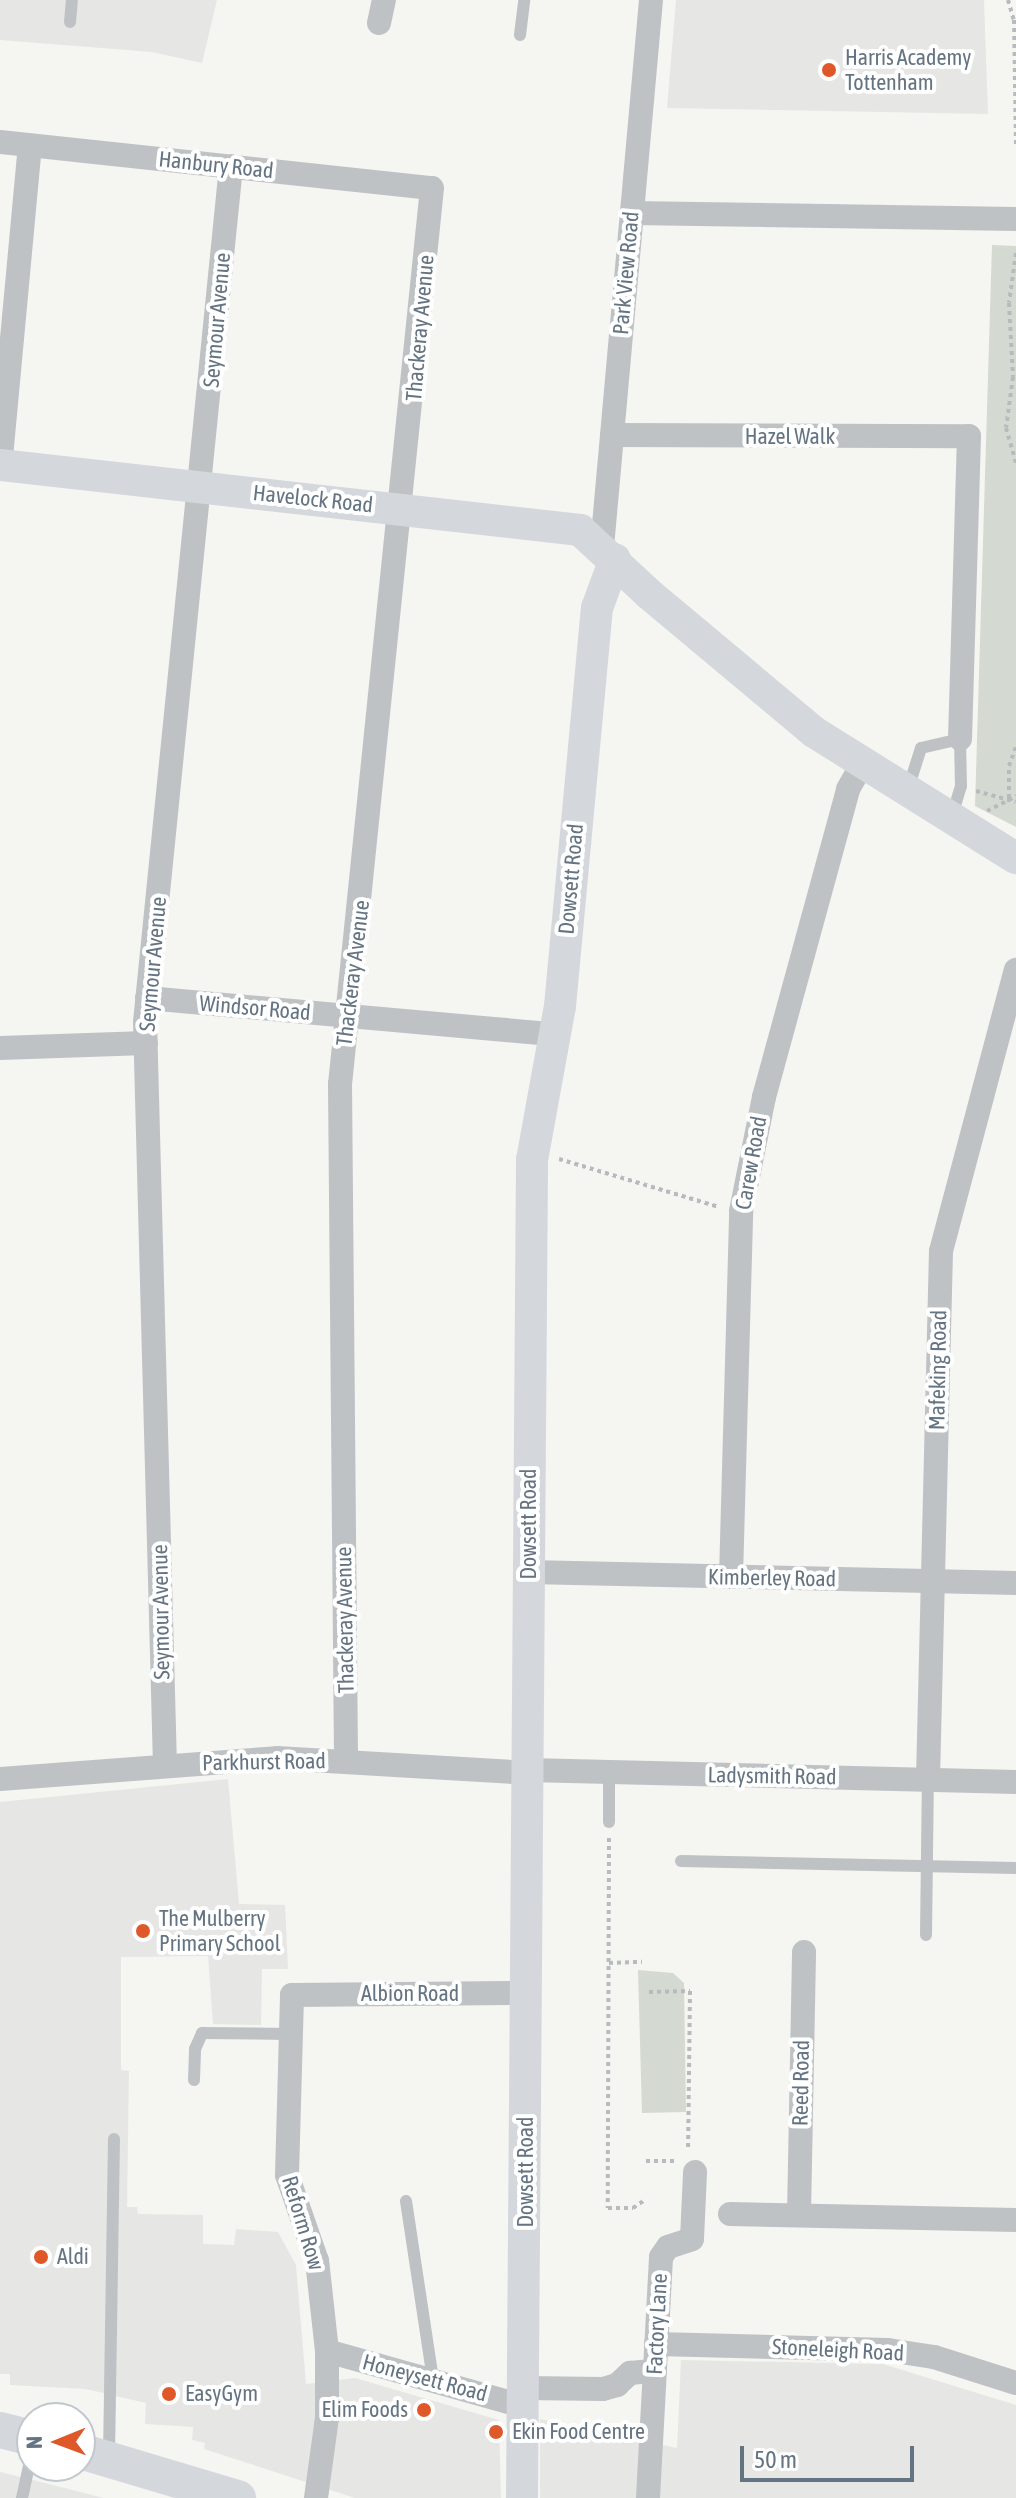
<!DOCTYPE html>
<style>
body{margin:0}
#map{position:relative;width:1016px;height:2498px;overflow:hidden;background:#f5f5f1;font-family:"Asap Condensed",sans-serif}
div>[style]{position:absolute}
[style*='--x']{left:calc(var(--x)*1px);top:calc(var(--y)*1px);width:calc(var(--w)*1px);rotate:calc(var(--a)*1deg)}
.built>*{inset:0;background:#e6e7e5}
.green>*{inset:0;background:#d4dad1}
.path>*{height:4px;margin-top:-2px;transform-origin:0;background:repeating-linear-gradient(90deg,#b8bbbd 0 4px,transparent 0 8px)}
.lane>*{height:12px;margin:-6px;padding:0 6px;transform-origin:6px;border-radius:6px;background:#bec2c5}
.street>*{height:24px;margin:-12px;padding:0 12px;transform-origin:12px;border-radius:12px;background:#bec2c5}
.secondary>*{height:32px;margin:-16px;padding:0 16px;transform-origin:16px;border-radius:16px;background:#d4d8dc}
.primary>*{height:36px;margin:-18px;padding:0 18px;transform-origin:18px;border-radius:18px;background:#d4d8dc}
.dots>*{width:22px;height:22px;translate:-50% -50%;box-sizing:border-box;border:4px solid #fff;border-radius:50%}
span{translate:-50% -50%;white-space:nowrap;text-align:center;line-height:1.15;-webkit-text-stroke:8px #fff;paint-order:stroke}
.poi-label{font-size:22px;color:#657482}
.left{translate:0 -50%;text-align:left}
.right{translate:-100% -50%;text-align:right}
.street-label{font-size:22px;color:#657482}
.north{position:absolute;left:16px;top:2402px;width:80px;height:80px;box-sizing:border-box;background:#fff;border:2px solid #c1c7cd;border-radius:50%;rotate:269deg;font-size:22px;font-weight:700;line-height:32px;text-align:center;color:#657482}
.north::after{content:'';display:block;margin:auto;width:28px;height:36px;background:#de5829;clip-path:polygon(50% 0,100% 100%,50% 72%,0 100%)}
.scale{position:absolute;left:740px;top:2446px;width:174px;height:36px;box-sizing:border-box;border:4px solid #657482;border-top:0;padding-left:10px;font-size:24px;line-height:28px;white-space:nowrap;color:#657482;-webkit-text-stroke:6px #fff;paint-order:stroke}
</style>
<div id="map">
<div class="built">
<i style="clip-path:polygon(0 0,217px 0,202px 63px,152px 52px,0 40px)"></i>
<i style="clip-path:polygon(676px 0,984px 0,988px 114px,667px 108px)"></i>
<i style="clip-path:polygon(228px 1779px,239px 1904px,285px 1905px,288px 1969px,262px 1969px,261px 2025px,213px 2024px,208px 1956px,121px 1957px,121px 2070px,129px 2071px,127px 2207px,137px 2207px,138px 2214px,203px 2215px,203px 2244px,234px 2245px,236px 2229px,278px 2232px,296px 2265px,306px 2384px,355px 2378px,499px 2420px,501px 2498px,355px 2498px,204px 2449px,205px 2443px,192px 2440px,193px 2427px,145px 2424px,146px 2403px,86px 2389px,10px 2385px,10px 2374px,0 2374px,0 1802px)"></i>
<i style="clip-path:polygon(681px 2360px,883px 2364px,1016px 2405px,1016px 2498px,540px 2498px,540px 2419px,677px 2448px)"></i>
<i style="clip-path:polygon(0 2472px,41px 2482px,104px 2498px,0 2498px)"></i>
</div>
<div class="green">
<i style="clip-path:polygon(992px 245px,1016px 246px,1016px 827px,975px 806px)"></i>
<i style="clip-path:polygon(638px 1970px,673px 1973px,684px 1983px,686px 2112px,642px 2113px)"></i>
</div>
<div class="path">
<i style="--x:1008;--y:0;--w:22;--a:74"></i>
<i style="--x:1014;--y:20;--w:124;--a:89.1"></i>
<i style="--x:1016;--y:253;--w:50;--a:98"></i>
<i style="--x:1009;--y:303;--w:74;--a:86.9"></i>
<i style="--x:1013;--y:377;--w:51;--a:97.8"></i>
<i style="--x:1006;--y:428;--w:37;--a:74"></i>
<i style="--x:976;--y:791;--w:41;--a:15.4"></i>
<i style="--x:1009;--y:798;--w:32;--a:-90"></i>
<i style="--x:1009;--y:766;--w:20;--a:-70"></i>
<i style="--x:987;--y:811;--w:33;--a:-27"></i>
<i style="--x:559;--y:1159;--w:167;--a:16.7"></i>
<i style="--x:609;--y:1838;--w:370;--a:90.2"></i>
<i style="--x:608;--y:2208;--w:25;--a:0"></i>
<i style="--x:633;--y:2208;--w:14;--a:-34"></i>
<i style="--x:609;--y:1963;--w:33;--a:-2"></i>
<i style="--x:649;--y:1992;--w:41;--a:-1.4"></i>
<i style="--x:690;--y:1991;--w:160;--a:90.7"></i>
<i style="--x:646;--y:2161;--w:30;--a:0"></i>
</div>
<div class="lane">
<i style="--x:70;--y:22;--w:22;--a:-85"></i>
<i style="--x:520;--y:35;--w:35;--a:-83"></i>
<i style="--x:908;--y:789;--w:43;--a:-72.4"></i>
<i style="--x:921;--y:748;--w:40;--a:-13"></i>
<i style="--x:960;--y:739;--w:47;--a:88.8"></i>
<i style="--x:961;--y:786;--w:30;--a:107"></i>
<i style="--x:609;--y:1822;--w:50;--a:-90"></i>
<i style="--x:681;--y:1861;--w:335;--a:1.2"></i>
<i style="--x:926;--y:1935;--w:156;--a:-89.3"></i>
<i style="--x:194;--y:2080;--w:31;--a:-88"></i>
<i style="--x:195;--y:2049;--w:17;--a:-66"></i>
<i style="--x:202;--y:2033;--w:89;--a:0.6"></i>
<i style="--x:406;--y:2201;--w:181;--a:81.4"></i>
<i style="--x:109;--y:2456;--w:317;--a:-89.1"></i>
<i style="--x:22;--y:2498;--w:47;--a:-77.7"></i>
</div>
<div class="street">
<i style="--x:379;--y:23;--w:24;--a:-78"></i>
<i style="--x:0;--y:142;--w:434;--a:6.1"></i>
<i style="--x:432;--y:188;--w:901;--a:95.86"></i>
<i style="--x:340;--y:1084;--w:677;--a:89.49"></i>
<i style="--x:631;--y:213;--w:385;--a:0.9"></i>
<i style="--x:612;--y:435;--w:357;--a:0.2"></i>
<i style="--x:969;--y:436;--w:303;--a:91.7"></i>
<i style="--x:0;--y:468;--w:324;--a:-84.7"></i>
<i style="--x:602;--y:547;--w:549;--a:-84.88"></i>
<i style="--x:147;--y:998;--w:409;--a:5.1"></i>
<i style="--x:0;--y:1048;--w:146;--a:-2"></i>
<i style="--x:529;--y:1572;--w:487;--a:1.3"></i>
<i style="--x:731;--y:1577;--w:366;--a:-88.4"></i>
<i style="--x:741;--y:1211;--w:116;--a:-78.6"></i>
<i style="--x:764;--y:1097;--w:319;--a:-74.7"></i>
<i style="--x:848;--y:789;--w:28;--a:-60"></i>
<i style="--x:165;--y:1766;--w:744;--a:-91.54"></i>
<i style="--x:145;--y:1022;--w:860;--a:-84.26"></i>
<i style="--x:528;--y:1770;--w:488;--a:1.4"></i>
<i style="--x:0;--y:1779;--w:278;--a:-4.3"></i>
<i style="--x:277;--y:1758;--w:251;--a:3.4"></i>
<i style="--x:928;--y:1779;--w:528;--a:-88.59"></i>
<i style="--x:941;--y:1251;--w:291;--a:-75.1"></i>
<i style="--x:730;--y:2214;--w:286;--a:1.2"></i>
<i style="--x:799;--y:2215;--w:263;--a:-88.9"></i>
<i style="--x:656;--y:2344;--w:232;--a:1.5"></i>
<i style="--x:888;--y:2350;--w:47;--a:8.7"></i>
<i style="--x:934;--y:2357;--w:86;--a:17.6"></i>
<i style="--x:327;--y:2351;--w:204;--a:15.7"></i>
<i style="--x:525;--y:2388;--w:78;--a:0.7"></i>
<i style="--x:603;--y:2389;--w:15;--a:-16"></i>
<i style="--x:617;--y:2385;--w:18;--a:-43"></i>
<i style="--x:630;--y:2373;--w:25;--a:-5"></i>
<i style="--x:316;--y:2498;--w:81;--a:-82.2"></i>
<i style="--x:327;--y:2418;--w:67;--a:-90"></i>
<i style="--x:327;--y:2351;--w:91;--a:-96.3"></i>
<i style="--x:317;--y:2261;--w:91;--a:-109.2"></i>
<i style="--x:287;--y:2175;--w:180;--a:-88.4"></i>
<i style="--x:292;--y:1995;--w:235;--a:-0.5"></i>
<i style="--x:648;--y:2498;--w:241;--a:-86.9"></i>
<i style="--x:661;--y:2257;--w:12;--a:-55"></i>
<i style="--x:668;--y:2247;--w:25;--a:-18"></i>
<i style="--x:692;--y:2239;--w:67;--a:-87.4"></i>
</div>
<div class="secondary">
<i style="--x:0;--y:465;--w:584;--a:6.39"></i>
<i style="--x:580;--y:530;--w:94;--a:42.8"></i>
<i style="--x:649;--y:594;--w:215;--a:39.9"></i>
<i style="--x:814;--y:732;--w:238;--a:32"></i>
<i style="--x:522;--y:2498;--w:1338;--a:-89.57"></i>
<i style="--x:532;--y:1160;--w:157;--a:-79.7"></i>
<i style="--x:560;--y:1006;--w:400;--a:-84.7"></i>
<i style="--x:597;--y:608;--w:52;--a:-69.8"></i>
</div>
<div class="primary">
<i style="--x:0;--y:2430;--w:33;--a:14"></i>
<i style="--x:80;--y:2451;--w:165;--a:16.6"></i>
</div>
<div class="dots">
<i style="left:829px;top:70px;background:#de5829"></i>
<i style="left:143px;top:1931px;background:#de5829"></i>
<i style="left:41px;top:2257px;background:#de5829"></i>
<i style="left:169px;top:2394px;background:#de5829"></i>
<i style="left:424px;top:2410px;background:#de5829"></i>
<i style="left:496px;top:2432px;background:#de5829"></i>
</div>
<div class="poi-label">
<span class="left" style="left:845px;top:70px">Harris Academy<br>Tottenham</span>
<span class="left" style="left:159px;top:1931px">The Mulberry<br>Primary School</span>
<span class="left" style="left:57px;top:2257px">Aldi</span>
<span class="left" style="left:185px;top:2394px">EasyGym</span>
<span class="right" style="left:408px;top:2410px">Elim Foods</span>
<span class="left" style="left:512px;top:2432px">Ekin Food Centre</span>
</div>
<div class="street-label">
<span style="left:216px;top:165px;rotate:6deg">Hanbury Road</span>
<span style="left:626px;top:273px;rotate:-85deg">Park View Road</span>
<span style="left:217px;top:320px;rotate:-85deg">Seymour Avenue</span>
<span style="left:420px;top:328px;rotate:-85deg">Thackeray Avenue</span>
<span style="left:790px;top:437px">Hazel Walk</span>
<span style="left:313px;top:499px;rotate:6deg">Havelock Road</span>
<span style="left:571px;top:879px;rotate:-85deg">Dowsett Road</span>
<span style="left:153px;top:964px;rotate:-85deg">Seymour Avenue</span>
<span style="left:353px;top:973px;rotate:-83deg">Thackeray Avenue</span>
<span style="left:255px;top:1008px;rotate:5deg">Windsor Road</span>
<span style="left:751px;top:1163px;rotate:-80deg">Carew Road</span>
<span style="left:938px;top:1370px;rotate:-89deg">Mafeking Road</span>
<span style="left:529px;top:1524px;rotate:-90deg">Dowsett Road</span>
<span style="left:772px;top:1578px;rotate:1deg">Kimberley Road</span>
<span style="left:161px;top:1612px;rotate:-91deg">Seymour Avenue</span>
<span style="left:345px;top:1620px;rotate:-91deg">Thackeray Avenue</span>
<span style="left:264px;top:1762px;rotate:-1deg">Parkhurst Road</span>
<span style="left:772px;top:1776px;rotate:1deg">Ladysmith Road</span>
<span style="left:410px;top:1994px">Albion Road</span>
<span style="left:801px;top:2083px;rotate:-89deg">Reed Road</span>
<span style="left:526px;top:2172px;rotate:-90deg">Dowsett Road</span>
<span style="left:303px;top:2223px;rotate:73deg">Reform Row</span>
<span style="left:657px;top:2324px;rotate:-87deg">Factory Lane</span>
<span style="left:838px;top:2350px;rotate:3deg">Stoneleigh Road</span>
<span style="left:425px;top:2378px;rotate:15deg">Honeysett Road</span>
</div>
<div class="north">N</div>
<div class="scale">50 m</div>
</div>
